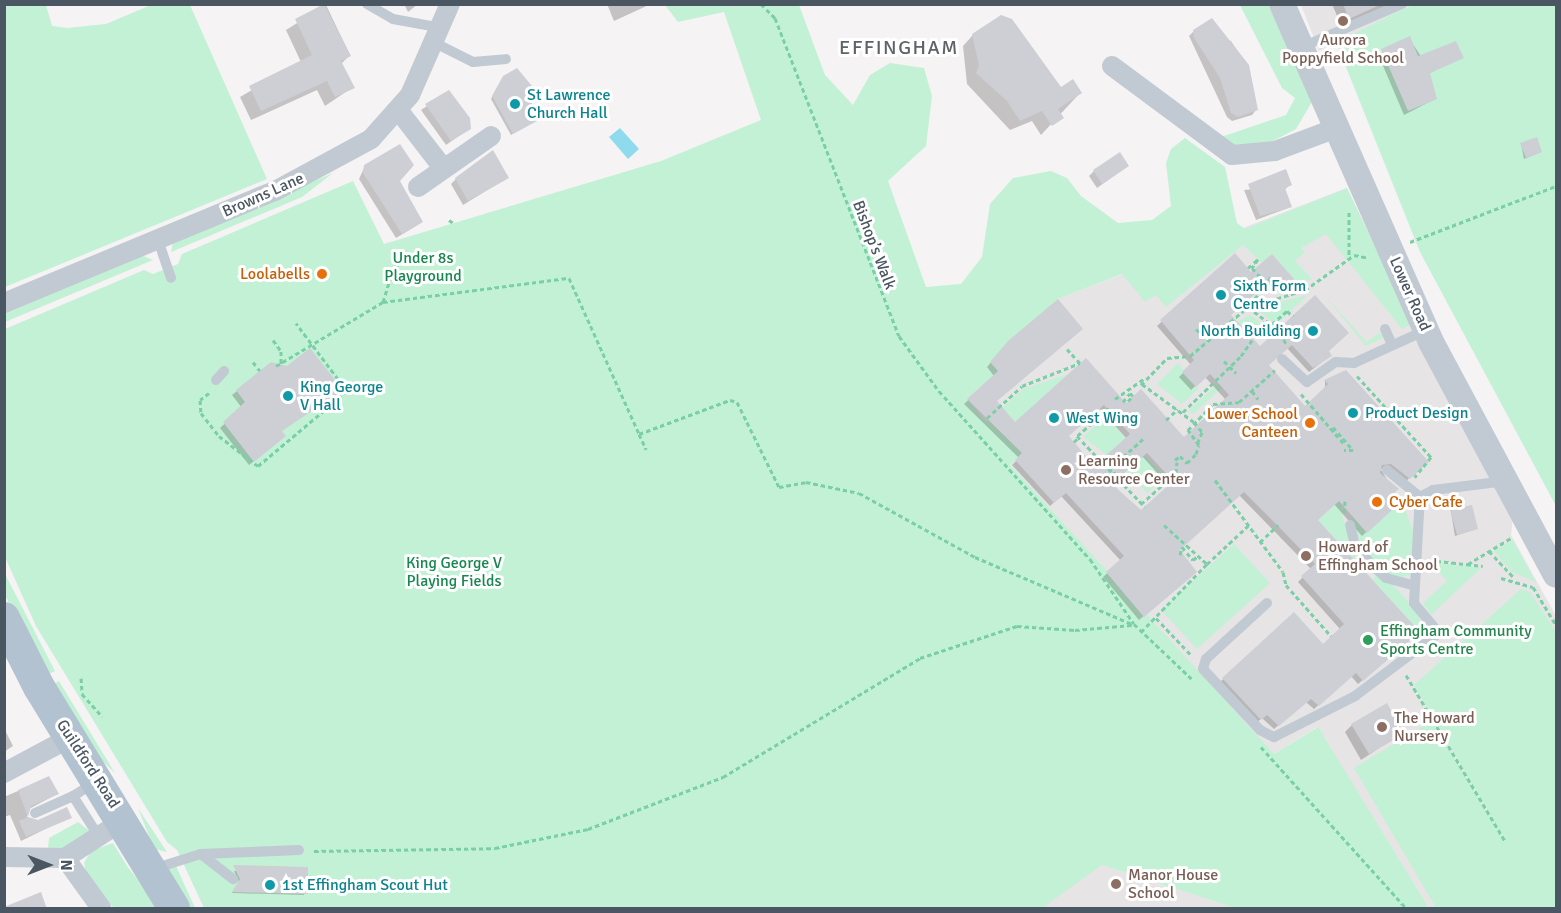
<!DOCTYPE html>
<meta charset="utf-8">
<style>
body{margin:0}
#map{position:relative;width:1561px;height:913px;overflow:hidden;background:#f5f3f3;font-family:Signika,sans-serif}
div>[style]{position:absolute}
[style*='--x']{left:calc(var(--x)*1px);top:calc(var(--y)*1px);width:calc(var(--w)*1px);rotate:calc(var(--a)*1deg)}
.education>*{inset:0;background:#e6e4e5}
.green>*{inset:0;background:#c3f1d5}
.water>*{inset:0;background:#90daee}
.shadow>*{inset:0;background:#0003}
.building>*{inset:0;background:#cdcfd5}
.path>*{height:3px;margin-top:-1.5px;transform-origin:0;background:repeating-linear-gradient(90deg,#7ad0a6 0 4.5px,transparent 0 7.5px)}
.service>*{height:10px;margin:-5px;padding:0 5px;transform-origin:5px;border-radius:5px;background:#c1cad2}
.minor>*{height:20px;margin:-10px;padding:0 10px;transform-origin:10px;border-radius:10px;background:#c1cad2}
.tertiary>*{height:26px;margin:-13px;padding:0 13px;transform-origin:13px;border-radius:13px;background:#c1cad2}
.primary>*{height:32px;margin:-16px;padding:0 16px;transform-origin:16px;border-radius:16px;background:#b3c2d1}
.path-bridge>*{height:3px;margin-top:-1.5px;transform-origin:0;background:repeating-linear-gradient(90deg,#7ad0a6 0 4.5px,transparent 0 7.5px)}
.dots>*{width:16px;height:16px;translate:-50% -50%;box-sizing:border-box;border:3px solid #fff;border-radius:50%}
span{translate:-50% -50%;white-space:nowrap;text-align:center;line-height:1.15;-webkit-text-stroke:6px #fff;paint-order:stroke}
.education-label{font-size:16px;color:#785e54}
.left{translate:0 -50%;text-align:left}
.culture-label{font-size:16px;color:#0d838f}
.right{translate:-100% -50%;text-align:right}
.street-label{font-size:16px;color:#4a5661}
.park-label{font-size:16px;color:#17864f}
.food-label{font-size:16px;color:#c56008}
.leisure-label{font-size:16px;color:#27864d}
.quarter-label{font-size:20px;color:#5f6368;letter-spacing:1.5px}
.frame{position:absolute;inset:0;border:6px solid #4a5661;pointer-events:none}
.north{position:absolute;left:18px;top:835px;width:60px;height:60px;-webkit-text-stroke:4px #fff;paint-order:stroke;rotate:90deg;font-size:16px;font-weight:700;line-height:24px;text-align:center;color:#4a5661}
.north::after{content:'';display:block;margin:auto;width:21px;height:27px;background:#4a5661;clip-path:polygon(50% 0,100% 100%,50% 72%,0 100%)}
</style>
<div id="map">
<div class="education">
<i style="clip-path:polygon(1301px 5px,1412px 5px,1319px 51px)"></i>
<i style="clip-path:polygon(1347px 188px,1381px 265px,1513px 517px,1511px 535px,1556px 616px,1556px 908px,1429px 908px,1317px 727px,1274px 754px,1159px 634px,938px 383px,1008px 341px,1058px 299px)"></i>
<i style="clip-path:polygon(1102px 865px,1235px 908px,1036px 908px)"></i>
</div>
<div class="green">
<i style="clip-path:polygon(5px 4px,46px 5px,52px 26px,67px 28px,106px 24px,151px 5px,190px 5px,267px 179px,5px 287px)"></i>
<i style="clip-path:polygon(665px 5px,799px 5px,825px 75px,853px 105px,870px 75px,890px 63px,924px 68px,932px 96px,926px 146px,888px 181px,926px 287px,961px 284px,982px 257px,990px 204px,1013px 178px,1051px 171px,1067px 178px,1081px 196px,1118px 223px,1152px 220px,1171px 206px,1166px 163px,1171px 149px,1185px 138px,1225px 167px,1237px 223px,1245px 229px,1347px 188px,1412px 323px,1402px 329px,1326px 234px,1301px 248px,1305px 252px,1295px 261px,1312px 279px,1298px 284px,1272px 254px,1262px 263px,1243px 245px,1166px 307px,1156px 295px,1145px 302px,1122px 274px,1058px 299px,990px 362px,1008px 383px,991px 393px,982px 385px,967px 399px,986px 422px,1023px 389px,1068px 374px,1004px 432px,1022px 453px,1010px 465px,1274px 754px,1318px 727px,1429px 908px,1235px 908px,1102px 865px,1042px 908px,204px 908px,177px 850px,167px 842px,36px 626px,5px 557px,5px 329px,144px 270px,153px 274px,178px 264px,182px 254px,353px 181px,384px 244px,661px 161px,761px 120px,724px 12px,678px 22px)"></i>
<i style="clip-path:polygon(1240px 5px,1268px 5px,1313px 100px,1296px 129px,1263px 146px,1230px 145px,1218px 138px,1286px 115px,1295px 98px,1282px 88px)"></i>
<i style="clip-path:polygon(1412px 5px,1556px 5px,1556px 506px,1420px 252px,1336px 42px)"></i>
<i style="clip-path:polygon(333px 173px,302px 197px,171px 252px,173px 242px)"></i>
<i style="clip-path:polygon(141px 255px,153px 260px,5px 322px,5px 312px)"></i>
<i style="clip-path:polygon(1308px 295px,1276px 324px,1257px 310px,1271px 304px)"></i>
<i style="clip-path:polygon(1324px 295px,1367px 342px,1379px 333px,1385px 337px,1366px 346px)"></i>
<i style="clip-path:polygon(1250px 315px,1261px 323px,1251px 337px,1237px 322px)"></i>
<i style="clip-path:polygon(1178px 363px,1198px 389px,1182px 404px,1157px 384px)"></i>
<i style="clip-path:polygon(1229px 374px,1233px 378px,1193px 414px,1188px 411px)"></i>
<i style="clip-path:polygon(1106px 416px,1126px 438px,1107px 455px,1083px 437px)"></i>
<i style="clip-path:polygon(1141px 452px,1161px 473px,1169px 466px,1173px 470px,1147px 493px,1124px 468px)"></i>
<i style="clip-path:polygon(1343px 498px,1342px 514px,1357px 562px,1318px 520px)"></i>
<i style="clip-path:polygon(1402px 501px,1413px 531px,1412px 574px,1399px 578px,1385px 572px,1362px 546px,1350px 513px,1367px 532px)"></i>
<i style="clip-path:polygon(1513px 540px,1532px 575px,1536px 582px,1512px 572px,1494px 551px)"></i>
<i style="clip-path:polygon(1234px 544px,1270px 583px,1197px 649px,1161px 610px)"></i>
<i style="clip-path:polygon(1430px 562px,1481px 568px,1431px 615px,1423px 603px,1447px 581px)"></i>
<i style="clip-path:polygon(4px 572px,55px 671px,45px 676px,5px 595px)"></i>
<i style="clip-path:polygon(1376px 576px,1393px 585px,1419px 614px,1420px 632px,1373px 580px)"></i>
<i style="clip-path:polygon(1521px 589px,1530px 592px,1556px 632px,1556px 908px,1436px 908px,1354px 768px,1432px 721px,1506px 841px,1414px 685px)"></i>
<i style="clip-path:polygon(59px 681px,115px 773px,94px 753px,50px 686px)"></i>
<i style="clip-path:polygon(138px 808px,167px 852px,154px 849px)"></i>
<i style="clip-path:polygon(78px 822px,91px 832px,59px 853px,48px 848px,49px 838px)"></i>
<i style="clip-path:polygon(113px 843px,127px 866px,160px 908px,114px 908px,88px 881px,84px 863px,91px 851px)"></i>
<i style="clip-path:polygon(176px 866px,195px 908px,182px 908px,168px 869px)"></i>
</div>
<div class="water">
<i style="clip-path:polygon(620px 128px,639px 149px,628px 159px,609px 137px)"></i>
</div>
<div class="shadow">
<i style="clip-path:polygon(404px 4px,418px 4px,408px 12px)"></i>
<i style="clip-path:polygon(607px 4px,651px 4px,614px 21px)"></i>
<i style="clip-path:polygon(1332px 4px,1396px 4px,1341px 25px)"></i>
<i style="clip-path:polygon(326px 5px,350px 55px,341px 64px,353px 87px,325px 106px,317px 90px,251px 120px,240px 97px,301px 62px,286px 30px)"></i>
<i style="clip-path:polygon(1194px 31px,1231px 41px,1247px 66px,1256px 110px,1252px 115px,1232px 121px,1227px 117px,1189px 36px)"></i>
<i style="clip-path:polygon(973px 35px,1061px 89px,1080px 93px,1041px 135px,1032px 121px,1010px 130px,967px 84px,963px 46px)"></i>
<i style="clip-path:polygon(1409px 38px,1422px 58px,1462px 57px,1428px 74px,1435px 99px,1404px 115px,1378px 54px)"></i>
<i style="clip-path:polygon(502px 79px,524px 91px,533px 122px,511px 135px,491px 99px)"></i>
<i style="clip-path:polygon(448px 92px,469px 129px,446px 145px,421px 110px)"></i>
<i style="clip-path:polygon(1521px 144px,1541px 152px,1524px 159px)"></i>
<i style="clip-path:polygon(365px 166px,398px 181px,421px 222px,416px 226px,396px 238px,359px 179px)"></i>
<i style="clip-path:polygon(1128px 166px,1097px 188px,1089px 176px,1094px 171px)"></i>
<i style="clip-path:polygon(507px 178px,463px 205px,451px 184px,456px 179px)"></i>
<i style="clip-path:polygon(1290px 185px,1284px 190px,1291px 207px,1256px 220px,1244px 190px)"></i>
<i style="clip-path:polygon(evenodd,1235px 255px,1251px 274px,1272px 256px,1288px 283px,1277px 292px,1267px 282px,1230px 315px,1260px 348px,1315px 298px,1326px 359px,1309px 372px,1287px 348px,1267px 365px,1305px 408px,1325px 389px,1325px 381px,1345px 372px,1427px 462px,1405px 482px,1380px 468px,1400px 501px,1362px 536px,1334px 504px,1316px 520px,1414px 636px,1358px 684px,1351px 676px,1314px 709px,1306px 702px,1274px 729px,1262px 718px,1256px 723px,1219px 683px,1294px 614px,1323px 646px,1340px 629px,1298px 582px,1311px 569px,1239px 495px,1178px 550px,1191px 576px,1139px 620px,1103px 577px,1121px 561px,1061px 496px,1050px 506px,1012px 465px,1019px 458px,964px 404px,994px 376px,987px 367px,1004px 347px,995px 401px,1015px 424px,1086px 360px,1126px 405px,1184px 439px,1226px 400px,1205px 377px,1191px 390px,1179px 377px,1191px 365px,1157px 326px,1235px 255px,1099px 408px,1127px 439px,1094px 469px,1067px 436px,1099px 408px,1235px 255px,1142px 456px,1169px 486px,1141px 513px,1110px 484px,1142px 456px)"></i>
<i style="clip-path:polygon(237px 391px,280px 432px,279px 441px,249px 465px,220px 428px,242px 408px,232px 395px)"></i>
<i style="clip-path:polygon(1451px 512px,1476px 529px,1455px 536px)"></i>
<i style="clip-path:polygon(1352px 725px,1402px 733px,1361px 760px,1345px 732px)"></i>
<i style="clip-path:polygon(4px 728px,13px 746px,4px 752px)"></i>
<i style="clip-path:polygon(48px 778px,57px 794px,29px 809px,27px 817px,38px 822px,70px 817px,21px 841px,10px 815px,4px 817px,4px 797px)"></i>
<i style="clip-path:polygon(307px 869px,304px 895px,232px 893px,239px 882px,234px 871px)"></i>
</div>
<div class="building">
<i style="clip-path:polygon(324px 4px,351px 56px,341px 61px,355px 88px,335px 97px,327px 81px,261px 111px,249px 86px,312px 55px,295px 19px)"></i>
<i style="clip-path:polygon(1343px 4px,1382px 4px,1349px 19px)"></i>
<i style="clip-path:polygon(1001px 15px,1012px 19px,1061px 87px,1073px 79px,1082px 93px,1058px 109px,1064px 118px,1052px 126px,1042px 111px,1020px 121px,1007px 101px,976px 73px,979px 66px,972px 34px)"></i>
<i style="clip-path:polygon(1212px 18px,1249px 65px,1258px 110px,1238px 117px,1231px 113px,1220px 78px,1194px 38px,1193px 30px)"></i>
<i style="clip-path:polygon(1410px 36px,1418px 56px,1456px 41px,1464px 58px,1430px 73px,1437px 99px,1408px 111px,1381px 49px)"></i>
<i style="clip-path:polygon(517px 68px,532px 86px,525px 91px,537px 112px,537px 121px,513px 134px,492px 96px,503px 76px)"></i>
<i style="clip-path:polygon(449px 90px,470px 118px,471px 129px,451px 141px,425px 104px)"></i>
<i style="clip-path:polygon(1537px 137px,1542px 152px,1526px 158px,1520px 143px)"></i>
<i style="clip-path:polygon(400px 144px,414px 165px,400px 181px,423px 222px,402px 234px,363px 173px,364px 165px)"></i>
<i style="clip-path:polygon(493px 150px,509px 178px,468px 201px,455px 178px)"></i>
<i style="clip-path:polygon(1120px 152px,1129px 166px,1102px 184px,1093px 170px)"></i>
<i style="clip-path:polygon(1286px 169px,1292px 185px,1285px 188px,1292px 207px,1260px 216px,1248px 184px)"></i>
<i style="clip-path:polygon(evenodd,1235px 253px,1251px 272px,1272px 254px,1294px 279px,1282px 289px,1272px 279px,1231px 315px,1260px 346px,1315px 295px,1349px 333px,1329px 351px,1332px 356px,1313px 368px,1292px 345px,1269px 365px,1305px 406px,1328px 384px,1324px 380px,1346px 370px,1429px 462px,1410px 479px,1391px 464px,1382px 465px,1380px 473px,1399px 489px,1395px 492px,1402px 501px,1367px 533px,1339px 501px,1318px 520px,1420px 632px,1363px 681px,1356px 673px,1319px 706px,1311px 699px,1279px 726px,1267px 715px,1261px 720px,1222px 678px,1294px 612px,1323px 644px,1344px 624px,1301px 576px,1315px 564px,1277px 525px,1244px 492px,1180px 550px,1197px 572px,1144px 617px,1106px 572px,1124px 556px,1066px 493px,1054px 503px,1015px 460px,1022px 453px,967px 399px,998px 371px,990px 362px,1008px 341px,1058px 299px,1083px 329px,997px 401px,1015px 422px,1086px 358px,1126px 403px,1141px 389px,1184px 437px,1229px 395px,1210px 374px,1196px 387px,1182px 372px,1194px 360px,1160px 320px,1235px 253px,1104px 405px,1130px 434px,1094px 466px,1069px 436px,1104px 405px,1235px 253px,1147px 453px,1173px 481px,1141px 510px,1112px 484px,1147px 453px)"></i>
<i style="clip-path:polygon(310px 348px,343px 390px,282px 431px,286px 436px,254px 462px,223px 422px,245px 402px,236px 390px,271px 362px,287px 366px)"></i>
<i style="clip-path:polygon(1472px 505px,1478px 529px,1457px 535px,1450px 510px)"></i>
<i style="clip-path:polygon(1387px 703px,1404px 734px,1369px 754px,1351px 724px)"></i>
<i style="clip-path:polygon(49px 776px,59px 794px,31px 806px,28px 817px,38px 820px,67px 807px,72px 818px,26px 837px,19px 821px,28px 817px,18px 790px)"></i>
<i style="clip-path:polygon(233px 865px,308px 867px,308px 894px,232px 892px,240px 879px)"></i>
<i style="clip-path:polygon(41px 892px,47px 909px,4px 909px,4px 907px)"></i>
</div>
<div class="path">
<i style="--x:761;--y:4;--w:20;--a:45"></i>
<i style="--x:775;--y:18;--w:341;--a:68.7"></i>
<i style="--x:899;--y:336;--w:68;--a:54"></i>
<i style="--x:939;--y:391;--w:226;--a:48.1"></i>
<i style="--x:1090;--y:559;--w:78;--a:55.9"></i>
<i style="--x:1134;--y:624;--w:80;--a:43.5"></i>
<i style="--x:1349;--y:212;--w:46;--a:90"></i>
<i style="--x:449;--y:220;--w:7;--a:34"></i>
<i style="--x:1410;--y:242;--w:156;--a:-21"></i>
<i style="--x:1248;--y:268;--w:13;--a:-42"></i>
<i style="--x:1258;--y:259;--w:11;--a:124"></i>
<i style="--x:1252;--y:268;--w:22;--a:47"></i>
<i style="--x:1271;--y:277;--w:38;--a:127"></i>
<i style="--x:1248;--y:307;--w:34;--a:37"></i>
<i style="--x:1275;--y:327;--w:22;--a:56"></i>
<i style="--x:383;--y:302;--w:38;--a:-73"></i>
<i style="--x:394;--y:266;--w:28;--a:-18"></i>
<i style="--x:1272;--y:324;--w:20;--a:-41"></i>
<i style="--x:1287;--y:311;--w:8;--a:40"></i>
<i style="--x:1196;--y:329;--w:16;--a:43"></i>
<i style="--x:273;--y:340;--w:14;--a:54"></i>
<i style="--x:281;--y:351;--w:15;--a:90"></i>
<i style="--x:1224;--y:361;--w:17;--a:45"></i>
<i style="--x:253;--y:362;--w:11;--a:52"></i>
<i style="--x:276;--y:366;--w:125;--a:-30.9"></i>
<i style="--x:383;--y:302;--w:188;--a:-7.4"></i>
<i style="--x:569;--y:278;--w:171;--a:65.8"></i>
<i style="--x:639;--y:434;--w:97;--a:-20.5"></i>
<i style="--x:730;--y:400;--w:7;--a:16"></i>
<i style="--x:737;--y:402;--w:95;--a:63.7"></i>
<i style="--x:779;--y:487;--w:27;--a:-10"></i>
<i style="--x:806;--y:482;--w:54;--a:11.7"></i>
<i style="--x:859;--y:493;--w:132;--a:28.9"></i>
<i style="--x:975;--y:557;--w:171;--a:23.1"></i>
<i style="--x:1357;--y:376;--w:110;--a:47.6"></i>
<i style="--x:1431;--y:457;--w:26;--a:129"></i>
<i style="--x:1142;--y:384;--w:64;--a:36.2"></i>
<i style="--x:1194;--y:422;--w:13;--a:51"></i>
<i style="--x:1202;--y:432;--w:11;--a:112"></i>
<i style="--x:1141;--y:385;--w:37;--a:-46"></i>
<i style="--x:1167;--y:358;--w:23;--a:-5"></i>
<i style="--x:1190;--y:356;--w:76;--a:-40.2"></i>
<i style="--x:1248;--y:307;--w:59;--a:-16.6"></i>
<i style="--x:1305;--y:290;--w:60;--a:-35.5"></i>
<i style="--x:1354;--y:255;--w:15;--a:11"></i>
<i style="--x:1252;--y:391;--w:10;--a:53"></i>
<i style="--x:209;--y:393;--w:11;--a:142"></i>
<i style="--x:200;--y:400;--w:13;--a:86"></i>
<i style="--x:201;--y:413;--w:29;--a:52"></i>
<i style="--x:219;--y:436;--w:49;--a:37.6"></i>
<i style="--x:258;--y:466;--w:116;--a:-40.1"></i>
<i style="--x:347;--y:391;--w:85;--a:-126.9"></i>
<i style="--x:1301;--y:394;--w:67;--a:49.2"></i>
<i style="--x:1115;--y:399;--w:37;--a:-35"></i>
<i style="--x:1128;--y:401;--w:7;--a:-45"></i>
<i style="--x:1123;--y:402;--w:11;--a:-52"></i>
<i style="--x:1109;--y:408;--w:43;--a:138.8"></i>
<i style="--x:1077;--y:436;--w:98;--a:46.2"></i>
<i style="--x:1183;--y:412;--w:81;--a:-44"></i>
<i style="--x:1241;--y:356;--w:44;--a:-55.2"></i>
<i style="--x:987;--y:418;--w:47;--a:-42.4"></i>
<i style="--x:1022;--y:386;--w:62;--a:-21.6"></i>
<i style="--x:1080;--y:363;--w:19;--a:-133"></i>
<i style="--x:1166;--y:420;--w:16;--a:-43"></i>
<i style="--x:1333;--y:427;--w:30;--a:49"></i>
<i style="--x:1353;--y:450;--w:9;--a:180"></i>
<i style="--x:639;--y:434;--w:17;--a:65"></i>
<i style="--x:1074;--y:442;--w:7;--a:-45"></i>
<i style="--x:1175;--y:460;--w:6;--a:-39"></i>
<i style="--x:1180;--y:456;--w:10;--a:45"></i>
<i style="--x:1187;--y:463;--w:13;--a:-45"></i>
<i style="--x:1196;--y:454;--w:9;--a:-72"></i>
<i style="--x:1199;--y:445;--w:19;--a:-126"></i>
<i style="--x:1188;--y:430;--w:36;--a:-46"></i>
<i style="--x:1213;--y:404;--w:26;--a:-4"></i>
<i style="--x:1239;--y:402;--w:48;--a:-41.6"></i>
<i style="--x:1110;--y:465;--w:20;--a:60"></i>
<i style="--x:1120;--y:482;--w:7;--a:172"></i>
<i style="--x:1112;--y:467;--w:43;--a:-42.2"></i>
<i style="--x:1215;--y:480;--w:114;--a:53.5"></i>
<i style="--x:1283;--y:572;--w:13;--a:77"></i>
<i style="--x:1286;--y:585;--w:68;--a:48.6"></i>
<i style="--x:1141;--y:504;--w:47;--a:-41.5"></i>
<i style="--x:1176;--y:473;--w:11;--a:-85"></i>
<i style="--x:1344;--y:513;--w:12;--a:-85"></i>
<i style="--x:1164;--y:525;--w:58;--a:42.2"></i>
<i style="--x:1207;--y:564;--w:57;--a:-42.9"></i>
<i style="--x:1260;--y:542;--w:25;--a:-43"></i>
<i style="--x:1489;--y:551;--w:37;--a:47"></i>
<i style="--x:1180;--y:555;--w:8;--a:-76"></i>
<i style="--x:1182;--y:547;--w:17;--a:50"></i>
<i style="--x:1193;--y:560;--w:6;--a:-39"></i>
<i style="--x:1429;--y:560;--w:54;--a:6.3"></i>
<i style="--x:1468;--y:564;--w:50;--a:-31.2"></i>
<i style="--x:1501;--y:578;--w:33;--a:16"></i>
<i style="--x:1533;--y:587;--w:44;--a:58.8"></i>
<i style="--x:1156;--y:618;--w:52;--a:46.5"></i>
<i style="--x:1141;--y:632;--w:95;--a:-45.9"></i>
<i style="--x:1406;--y:675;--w:193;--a:59.2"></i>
<i style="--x:81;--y:678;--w:16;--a:86"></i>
<i style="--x:82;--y:694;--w:30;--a:48"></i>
<i style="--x:1261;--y:747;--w:217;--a:48"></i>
<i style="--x:314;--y:851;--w:181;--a:-0.9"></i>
<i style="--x:495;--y:848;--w:95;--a:-11.5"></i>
<i style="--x:588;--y:829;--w:145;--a:-21.1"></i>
<i style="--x:723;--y:777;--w:230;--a:-31.1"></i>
<i style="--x:920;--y:658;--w:102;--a:-18.3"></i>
<i style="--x:1017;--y:626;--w:58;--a:3.9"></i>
<i style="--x:1075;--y:630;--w:57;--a:-5"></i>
</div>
<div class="service">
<i style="--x:367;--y:4;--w:30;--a:30"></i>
<i style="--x:393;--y:19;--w:45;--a:10.3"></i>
<i style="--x:431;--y:41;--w:47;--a:26.6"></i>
<i style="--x:473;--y:62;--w:33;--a:-5"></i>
<i style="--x:1302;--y:47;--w:109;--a:-23.3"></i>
<i style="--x:158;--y:240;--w:40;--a:71.1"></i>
<i style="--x:1385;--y:329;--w:17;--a:66"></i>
<i style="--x:1282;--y:359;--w:34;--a:43"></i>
<i style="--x:1307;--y:382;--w:35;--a:-35"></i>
<i style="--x:1336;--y:362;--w:18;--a:3"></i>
<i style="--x:1354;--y:363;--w:79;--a:-24.6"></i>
<i style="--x:216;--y:380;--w:12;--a:-48"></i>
<i style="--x:1387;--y:470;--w:43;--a:39.3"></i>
<i style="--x:1350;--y:525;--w:21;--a:76"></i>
<i style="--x:1355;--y:545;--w:23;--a:50"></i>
<i style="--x:1370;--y:563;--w:22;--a:43"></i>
<i style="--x:1386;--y:578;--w:28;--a:15"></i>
<i style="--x:1267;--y:603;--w:83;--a:137.4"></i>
<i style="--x:1206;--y:659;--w:10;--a:107"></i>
<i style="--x:1203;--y:669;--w:83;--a:46.9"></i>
<i style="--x:1260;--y:730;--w:16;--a:27"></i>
<i style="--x:1274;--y:737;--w:91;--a:-26.8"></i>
<i style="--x:1355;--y:696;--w:105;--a:-36.9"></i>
<i style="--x:1439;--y:633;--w:39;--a:-130"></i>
<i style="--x:1414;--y:603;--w:106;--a:-86.8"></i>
<i style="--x:1420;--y:497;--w:15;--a:-28"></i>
<i style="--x:1433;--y:490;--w:74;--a:-7"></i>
<i style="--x:94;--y:783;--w:25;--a:148"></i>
<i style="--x:73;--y:796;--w:49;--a:57.6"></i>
<i style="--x:35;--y:813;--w:42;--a:-24.1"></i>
<i style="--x:201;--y:854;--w:41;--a:38"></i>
<i style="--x:153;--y:869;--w:50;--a:-17.4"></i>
<i style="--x:201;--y:854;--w:98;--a:-2.3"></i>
</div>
<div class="minor">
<i style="--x:1112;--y:66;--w:149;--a:36.6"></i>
<i style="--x:1232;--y:155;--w:43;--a:-5.3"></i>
<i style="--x:1275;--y:151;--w:66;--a:-20.4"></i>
<i style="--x:399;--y:111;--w:72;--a:52.3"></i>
<i style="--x:418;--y:187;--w:89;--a:-34.9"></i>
<i style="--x:4;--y:303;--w:293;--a:-22.5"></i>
<i style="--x:275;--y:191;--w:109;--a:-28.4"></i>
<i style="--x:371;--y:139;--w:59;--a:-48.4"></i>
<i style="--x:410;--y:95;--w:99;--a:-66.3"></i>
<i style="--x:4;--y:773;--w:76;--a:-28.2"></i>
<i style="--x:4;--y:857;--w:61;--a:0.9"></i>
<i style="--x:65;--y:858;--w:70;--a:-32.8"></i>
<i style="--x:65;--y:858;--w:62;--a:54.2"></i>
</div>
<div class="tertiary">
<i style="--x:1282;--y:4;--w:369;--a:66.2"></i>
<i style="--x:1431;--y:342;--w:264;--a:61.8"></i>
</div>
<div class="primary">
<i style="--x:4;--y:618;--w:77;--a:63.1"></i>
<i style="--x:39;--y:687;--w:259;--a:58.6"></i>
</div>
<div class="path-bridge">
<i style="--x:1130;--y:393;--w:4;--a:45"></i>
</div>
<div class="dots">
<i style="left:1343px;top:21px;background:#8d6e63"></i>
<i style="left:515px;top:104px;background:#0f9aa8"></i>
<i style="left:322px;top:274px;background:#e8710a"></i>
<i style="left:1221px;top:295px;background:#0f9aa8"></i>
<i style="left:1313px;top:331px;background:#0f9aa8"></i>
<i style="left:288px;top:396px;background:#0f9aa8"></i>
<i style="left:1353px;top:413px;background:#0f9aa8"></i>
<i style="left:1054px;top:418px;background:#0f9aa8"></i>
<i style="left:1310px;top:423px;background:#e8710a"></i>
<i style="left:1066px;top:470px;background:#8d6e63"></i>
<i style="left:1377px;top:502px;background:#e8710a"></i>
<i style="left:1306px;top:556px;background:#8d6e63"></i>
<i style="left:1368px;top:640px;background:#2e9e5b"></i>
<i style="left:1382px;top:727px;background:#8d6e63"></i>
<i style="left:1116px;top:884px;background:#8d6e63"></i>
<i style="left:270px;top:885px;background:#0f9aa8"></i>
</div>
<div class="education-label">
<span style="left:1343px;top:49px">Aurora<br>Poppyfield School</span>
<span class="left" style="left:1078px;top:470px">Learning<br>Resource Center</span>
<span class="left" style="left:1318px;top:556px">Howard of<br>Effingham School</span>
<span class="left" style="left:1394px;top:727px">The Howard<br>Nursery</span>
<span class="left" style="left:1128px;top:884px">Manor House<br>School</span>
</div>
<div class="culture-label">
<span class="left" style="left:527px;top:104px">St Lawrence<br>Church Hall</span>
<span class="left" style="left:1233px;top:295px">Sixth Form<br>Centre</span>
<span class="right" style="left:1301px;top:331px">North Building</span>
<span class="left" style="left:300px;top:396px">King George<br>V Hall</span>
<span class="left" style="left:1365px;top:413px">Product Design</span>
<span class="left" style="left:1066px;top:418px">West Wing</span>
<span class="left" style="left:282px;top:885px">1st Effingham Scout Hut</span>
</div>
<div class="street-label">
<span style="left:263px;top:195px;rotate:-24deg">Browns Lane</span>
<span style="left:874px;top:245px;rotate:69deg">Bishop’s Walk</span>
<span style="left:1410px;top:294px;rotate:66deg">Lower Road</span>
<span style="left:88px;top:764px;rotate:57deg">Guildford Road</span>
</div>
<div class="park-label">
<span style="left:423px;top:267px">Under 8s<br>Playground</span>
<span style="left:454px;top:572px">King George V<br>Playing Fields</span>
</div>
<div class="food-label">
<span class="right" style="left:310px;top:274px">Loolabells</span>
<span class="right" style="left:1298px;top:423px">Lower School<br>Canteen</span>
<span class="left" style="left:1389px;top:502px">Cyber Cafe</span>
</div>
<div class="leisure-label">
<span class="left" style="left:1380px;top:640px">Effingham Community<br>Sports Centre</span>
</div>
<div class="quarter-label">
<span style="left:899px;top:47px">EFFINGHAM</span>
</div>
<div class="frame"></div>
<div class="north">N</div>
</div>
